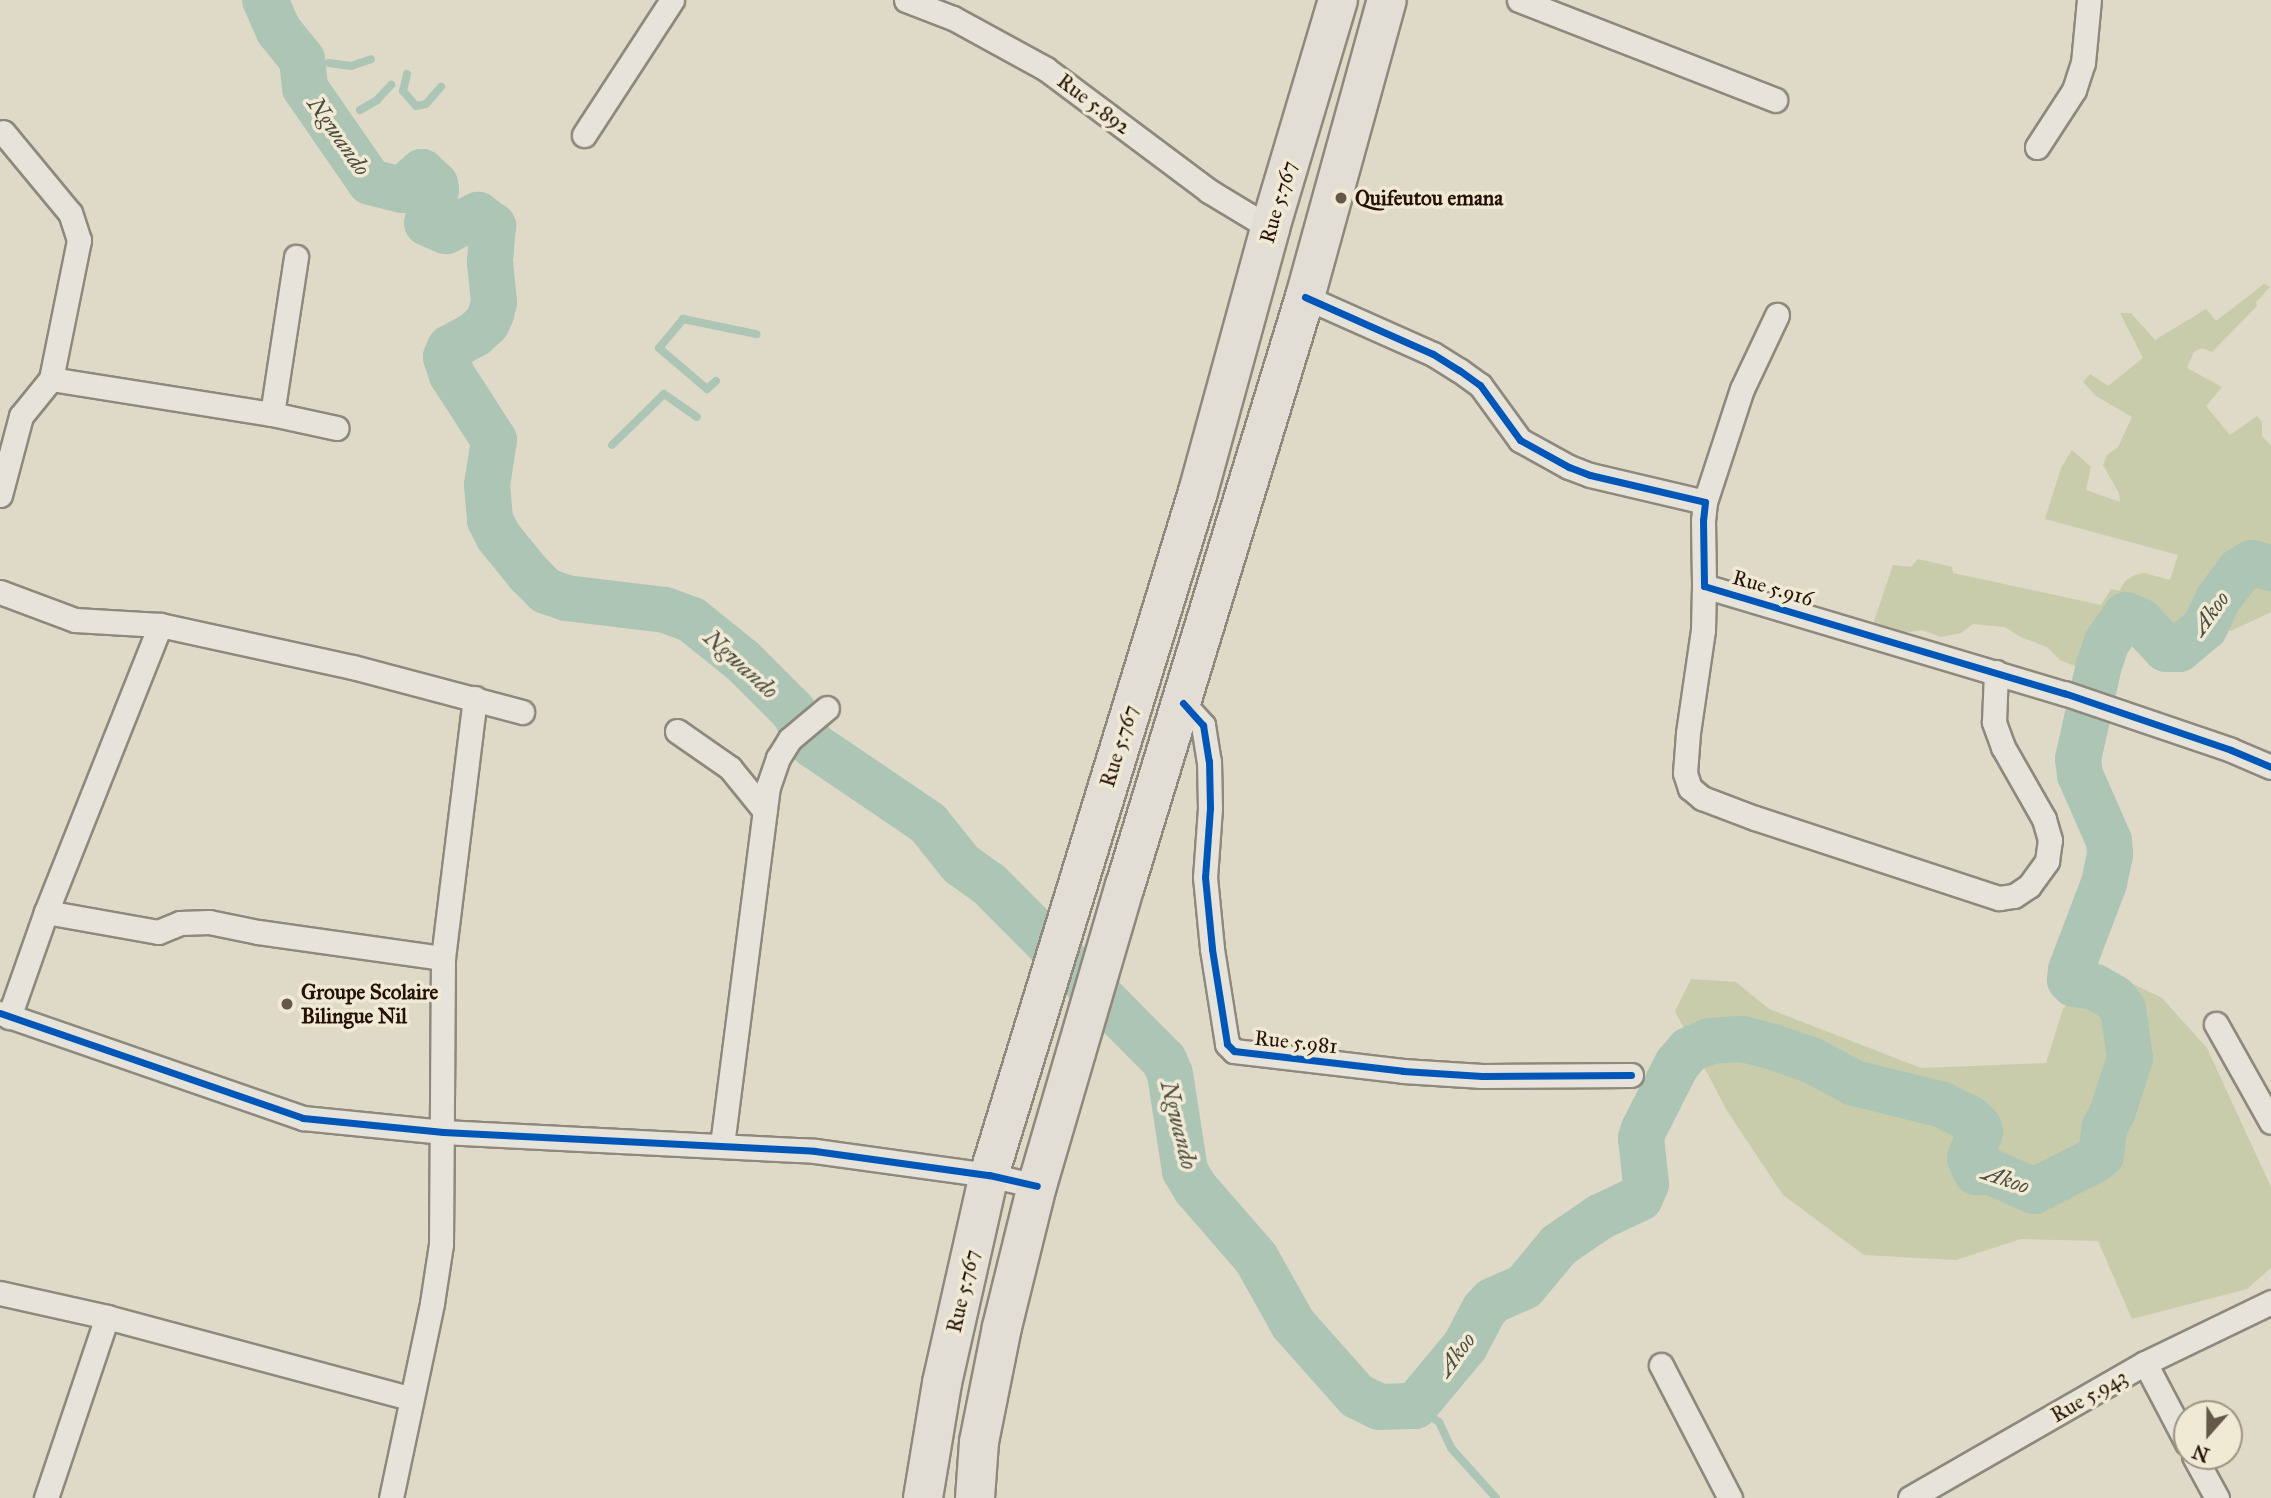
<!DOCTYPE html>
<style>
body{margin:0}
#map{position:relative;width:2271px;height:1498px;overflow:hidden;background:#dfd9c8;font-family:"IM FELL Great Primer",serif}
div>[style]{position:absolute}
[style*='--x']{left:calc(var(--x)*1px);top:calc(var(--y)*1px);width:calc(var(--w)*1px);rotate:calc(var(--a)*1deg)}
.green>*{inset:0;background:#c8ccaa}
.stream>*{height:8px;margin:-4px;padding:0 4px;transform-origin:4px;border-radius:4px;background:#adc5b5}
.river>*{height:46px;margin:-23px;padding:0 23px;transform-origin:23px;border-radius:23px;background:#adc5b5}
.roads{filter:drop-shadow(2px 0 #8e887d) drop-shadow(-2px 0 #8e887d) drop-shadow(0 2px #8e887d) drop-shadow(0 -2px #8e887d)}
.street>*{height:23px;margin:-11.5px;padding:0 11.5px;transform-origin:11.5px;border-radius:11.5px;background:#e6e3db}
.highway>*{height:38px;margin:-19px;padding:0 19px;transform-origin:19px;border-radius:19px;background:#e2ded5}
.cycleway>*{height:7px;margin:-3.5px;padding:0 3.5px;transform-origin:3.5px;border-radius:3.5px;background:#0057b8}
.dots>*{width:19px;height:19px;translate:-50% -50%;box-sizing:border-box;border:4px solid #f0ead5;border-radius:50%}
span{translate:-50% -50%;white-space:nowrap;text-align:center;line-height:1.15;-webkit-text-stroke:7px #f0ead5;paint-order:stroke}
.street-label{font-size:21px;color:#251107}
.poi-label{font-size:21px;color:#251107;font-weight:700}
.left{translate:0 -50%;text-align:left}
.water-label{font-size:23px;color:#4d4d41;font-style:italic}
.north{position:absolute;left:2173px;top:1400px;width:70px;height:70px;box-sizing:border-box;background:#f0ead5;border:2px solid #9f9383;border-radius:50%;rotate:201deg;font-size:19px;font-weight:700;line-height:28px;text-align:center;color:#251107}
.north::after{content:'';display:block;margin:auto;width:24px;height:32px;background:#66574b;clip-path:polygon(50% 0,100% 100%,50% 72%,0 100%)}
</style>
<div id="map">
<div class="green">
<i style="clip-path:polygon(2264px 284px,2270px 287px,2256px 302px,2257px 306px,2212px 352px,2202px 348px,2194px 352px,2187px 368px,2222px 387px,2206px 406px,2230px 435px,2257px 416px,2262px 422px,2262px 436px,2271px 446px,2271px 556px,2248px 558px,2230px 573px,2192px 623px,2178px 631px,2166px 629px,2133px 606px,2121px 606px,2107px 625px,2087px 671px,2060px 660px,2047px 647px,2018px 636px,2005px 627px,1973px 624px,1961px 633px,1941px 637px,1922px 630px,1904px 633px,1878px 631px,1872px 627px,1893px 565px,1911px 567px,1918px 559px,1952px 567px,1953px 573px,2101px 605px,2111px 589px,2119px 591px,2126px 580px,2135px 575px,2144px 573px,2170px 580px,2178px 555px,2045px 519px,2061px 468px,2072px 450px,2091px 467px,2086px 490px,2120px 502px,2119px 493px,2103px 465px,2107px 455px,2118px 447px,2132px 417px,2096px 396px,2083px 382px,2090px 374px,2108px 386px,2143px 358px,2120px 313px,2131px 313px,2155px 340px,2206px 309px,2216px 321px)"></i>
<i style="clip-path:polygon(2253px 574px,2271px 578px,2271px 612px,2231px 631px,2219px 628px,2222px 608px,2241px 582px)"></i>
<i style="clip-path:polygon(2100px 968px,2162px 998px,2207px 1048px,2271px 1187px,2271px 1268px,2247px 1289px,2132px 1319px,2098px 1241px,2021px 1239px,1956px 1260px,1864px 1255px,1783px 1195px,1726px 1109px,1675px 1011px,1691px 979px,1736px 982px,1769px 1009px,1921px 1068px,2046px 1063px,2063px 1009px)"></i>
</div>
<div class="stream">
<i style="--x:329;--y:63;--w:22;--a:8"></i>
<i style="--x:351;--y:66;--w:21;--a:-19"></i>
<i style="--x:407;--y:74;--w:17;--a:103"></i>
<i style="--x:403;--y:91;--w:20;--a:49"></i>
<i style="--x:416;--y:106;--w:10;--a:-11"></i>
<i style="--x:426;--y:104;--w:23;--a:-49"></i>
<i style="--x:360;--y:110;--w:20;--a:-30"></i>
<i style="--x:377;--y:100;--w:21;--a:-47"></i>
<i style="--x:716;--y:381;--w:12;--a:138"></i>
<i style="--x:707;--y:389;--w:63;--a:-139.5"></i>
<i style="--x:659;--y:348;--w:38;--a:-50"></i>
<i style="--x:683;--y:319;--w:75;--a:11.6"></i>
<i style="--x:612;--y:445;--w:73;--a:-44.4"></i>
<i style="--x:664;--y:394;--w:40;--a:34.9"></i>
<i style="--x:1415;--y:1406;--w:29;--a:34"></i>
<i style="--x:1439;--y:1422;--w:29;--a:65"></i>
<i style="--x:1451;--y:1448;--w:67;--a:48"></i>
</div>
<div class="river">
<i style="--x:265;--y:0;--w:34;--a:66"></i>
<i style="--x:279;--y:31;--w:36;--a:51"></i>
<i style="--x:302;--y:59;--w:29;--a:84"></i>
<i style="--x:305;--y:88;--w:114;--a:55.3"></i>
<i style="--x:370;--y:182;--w:33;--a:14"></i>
<i style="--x:402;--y:190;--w:27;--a:-42"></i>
<i style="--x:422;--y:172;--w:18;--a:43"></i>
<i style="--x:435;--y:184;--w:6;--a:81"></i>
<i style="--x:436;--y:190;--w:34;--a:105"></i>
<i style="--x:427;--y:223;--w:21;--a:23"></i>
<i style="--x:446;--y:231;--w:36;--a:-27"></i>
<i style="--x:478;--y:215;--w:19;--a:36"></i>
<i style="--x:493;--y:226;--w:36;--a:95"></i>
<i style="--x:490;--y:262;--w:40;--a:84.3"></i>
<i style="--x:494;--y:302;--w:12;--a:104"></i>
<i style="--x:491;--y:314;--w:10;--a:114"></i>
<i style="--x:487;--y:323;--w:16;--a:137"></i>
<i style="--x:475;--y:334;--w:29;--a:151"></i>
<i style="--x:450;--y:348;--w:10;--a:114"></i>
<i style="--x:446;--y:357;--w:19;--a:72"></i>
<i style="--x:452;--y:375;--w:77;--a:57.1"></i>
<i style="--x:494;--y:440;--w:46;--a:98.8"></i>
<i style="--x:487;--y:485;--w:35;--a:85"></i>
<i style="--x:490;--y:520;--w:18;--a:63"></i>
<i style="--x:498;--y:536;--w:48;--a:51"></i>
<i style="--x:528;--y:573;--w:25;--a:45"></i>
<i style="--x:546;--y:591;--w:21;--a:19"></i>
<i style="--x:566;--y:598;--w:100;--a:6.9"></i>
<i style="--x:665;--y:610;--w:29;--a:20"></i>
<i style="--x:692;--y:620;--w:65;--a:38.8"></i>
<i style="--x:743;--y:661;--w:71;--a:45"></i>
<i style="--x:793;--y:711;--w:39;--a:60"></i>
<i style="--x:813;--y:745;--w:139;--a:34.1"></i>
<i style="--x:928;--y:823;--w:53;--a:51.2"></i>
<i style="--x:961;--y:864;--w:34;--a:36"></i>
<i style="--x:989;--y:884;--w:248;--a:45.2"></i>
<i style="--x:1164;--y:1060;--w:15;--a:67"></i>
<i style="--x:1170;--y:1074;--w:98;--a:81.2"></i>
<i style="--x:1185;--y:1171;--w:21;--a:59"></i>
<i style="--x:1196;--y:1189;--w:91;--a:49"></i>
<i style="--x:1256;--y:1258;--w:76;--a:60.7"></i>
<i style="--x:1293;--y:1324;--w:96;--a:48.4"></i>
<i style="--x:1357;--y:1396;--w:25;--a:26"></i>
<i style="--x:1380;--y:1407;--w:35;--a:-2"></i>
<i style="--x:1415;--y:1406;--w:78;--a:-50.2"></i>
<i style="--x:1465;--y:1346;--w:41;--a:-62.2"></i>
<i style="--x:1484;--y:1310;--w:12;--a:-48"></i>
<i style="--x:1492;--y:1301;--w:35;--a:-24"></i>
<i style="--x:1524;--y:1287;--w:55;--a:-50.2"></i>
<i style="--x:1559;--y:1245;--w:50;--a:-34.3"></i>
<i style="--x:1600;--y:1217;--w:44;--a:-25.4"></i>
<i style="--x:1640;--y:1198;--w:15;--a:-67"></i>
<i style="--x:1646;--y:1184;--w:46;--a:-96.2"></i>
<i style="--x:1641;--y:1138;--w:9;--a:-72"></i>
<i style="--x:1644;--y:1129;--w:73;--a:-63.1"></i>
<i style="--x:1677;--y:1064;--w:18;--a:-49"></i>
<i style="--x:1689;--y:1050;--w:23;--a:-23"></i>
<i style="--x:1710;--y:1041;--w:32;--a:-4"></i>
<i style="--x:1742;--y:1039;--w:32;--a:14"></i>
<i style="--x:1773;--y:1047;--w:40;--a:18.9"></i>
<i style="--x:1811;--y:1060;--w:49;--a:28.1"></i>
<i style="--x:1854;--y:1083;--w:89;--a:13.7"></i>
<i style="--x:1940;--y:1104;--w:32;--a:26"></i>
<i style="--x:1969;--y:1118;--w:12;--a:42"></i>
<i style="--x:1978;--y:1126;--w:6;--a:72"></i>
<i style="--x:1980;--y:1132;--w:28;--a:111"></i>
<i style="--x:1970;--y:1158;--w:15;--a:67"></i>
<i style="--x:1976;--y:1172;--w:15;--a:0"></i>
<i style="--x:1991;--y:1172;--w:47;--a:23.8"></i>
<i style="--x:2034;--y:1191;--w:68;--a:-26.9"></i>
<i style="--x:2095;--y:1160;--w:8;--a:-40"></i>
<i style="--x:2101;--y:1155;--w:26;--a:-83"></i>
<i style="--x:2104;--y:1129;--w:20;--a:-63"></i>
<i style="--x:2113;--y:1111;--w:56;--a:-72.2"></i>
<i style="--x:2130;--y:1058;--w:49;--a:-98.1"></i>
<i style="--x:2123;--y:1009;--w:14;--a:-129"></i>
<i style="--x:2114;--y:998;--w:22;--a:-150"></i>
<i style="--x:2095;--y:987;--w:21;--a:-172"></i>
<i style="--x:2074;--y:984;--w:6;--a:-135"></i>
<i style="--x:2070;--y:980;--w:10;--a:-84"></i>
<i style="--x:2071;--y:970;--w:93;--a:-69.2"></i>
<i style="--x:2104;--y:883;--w:30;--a:-78"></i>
<i style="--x:2110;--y:854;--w:13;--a:-94"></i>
<i style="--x:2109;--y:841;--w:72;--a:-113.7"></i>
<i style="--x:2080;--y:775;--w:16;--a:-97"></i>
<i style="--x:2078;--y:759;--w:96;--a:-77.4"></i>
<i style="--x:2099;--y:665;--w:24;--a:-71"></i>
<i style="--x:2107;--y:642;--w:33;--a:-55"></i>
<i style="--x:2126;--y:615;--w:15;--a:23"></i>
<i style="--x:2140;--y:621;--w:38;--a:47"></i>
<i style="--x:2166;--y:649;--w:13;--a:0"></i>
<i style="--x:2179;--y:649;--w:34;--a:-40"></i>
<i style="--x:2205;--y:627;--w:31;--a:-65"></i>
<i style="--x:2218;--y:599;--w:35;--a:-53"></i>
<i style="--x:2239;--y:571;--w:15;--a:-32"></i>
<i style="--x:2252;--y:563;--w:20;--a:15"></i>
</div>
<div class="roads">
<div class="street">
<i style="--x:906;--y:0;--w:50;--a:21"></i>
<i style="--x:953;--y:18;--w:106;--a:28.7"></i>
<i style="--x:1046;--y:69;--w:204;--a:36.8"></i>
<i style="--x:1209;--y:191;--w:71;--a:31.2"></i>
<i style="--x:1519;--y:0;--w:275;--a:21.3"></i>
<i style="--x:584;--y:135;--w:161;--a:-56.9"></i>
<i style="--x:2037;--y:147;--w:68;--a:-57"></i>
<i style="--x:2074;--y:90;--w:28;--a:-72"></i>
<i style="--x:2083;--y:63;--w:63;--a:-84.6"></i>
<i style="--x:1305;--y:297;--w:140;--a:24"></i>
<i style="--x:1433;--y:354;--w:31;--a:32"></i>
<i style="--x:1459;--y:370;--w:26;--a:36"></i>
<i style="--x:1480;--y:385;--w:68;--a:54"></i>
<i style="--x:1520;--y:440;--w:56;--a:28.9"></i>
<i style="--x:1569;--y:467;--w:22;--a:21"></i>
<i style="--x:1590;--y:475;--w:118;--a:13.2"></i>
<i style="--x:1705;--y:502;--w:18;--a:96"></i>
<i style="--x:1703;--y:520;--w:66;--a:89.1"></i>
<i style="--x:1704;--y:586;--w:376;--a:16.6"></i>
<i style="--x:2064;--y:693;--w:176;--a:18.8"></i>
<i style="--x:2231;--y:750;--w:43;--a:23"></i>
<i style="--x:51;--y:379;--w:224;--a:9"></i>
<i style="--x:272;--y:414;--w:66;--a:12.3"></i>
<i style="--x:272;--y:414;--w:159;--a:-81.3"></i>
<i style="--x:0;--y:495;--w:82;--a:-75.1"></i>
<i style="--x:21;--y:416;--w:48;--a:-51"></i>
<i style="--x:51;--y:379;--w:142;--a:-78.6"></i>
<i style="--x:79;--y:240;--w:28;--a:-108"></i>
<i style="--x:70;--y:213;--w:105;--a:-129.6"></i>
<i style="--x:1705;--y:502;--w:119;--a:-71.9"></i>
<i style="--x:1742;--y:389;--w:82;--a:-64.7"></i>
<i style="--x:1704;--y:586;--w:44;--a:91.3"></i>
<i style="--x:1703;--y:630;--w:104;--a:98.3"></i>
<i style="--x:1688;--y:733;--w:40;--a:94.3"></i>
<i style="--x:1685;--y:773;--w:16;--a:72"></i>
<i style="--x:1690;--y:788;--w:16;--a:40"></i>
<i style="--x:1702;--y:798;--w:57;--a:20.7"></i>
<i style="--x:1755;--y:818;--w:257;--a:18.2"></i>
<i style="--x:1999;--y:898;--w:15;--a:-8"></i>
<i style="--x:2014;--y:896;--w:18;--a:-34"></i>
<i style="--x:2029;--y:886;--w:31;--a:-54"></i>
<i style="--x:2047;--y:861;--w:21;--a:-82"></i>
<i style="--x:2050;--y:840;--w:22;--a:-106"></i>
<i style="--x:2044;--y:819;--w:83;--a:-119.7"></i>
<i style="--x:2003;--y:747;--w:27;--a:-110"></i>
<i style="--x:1994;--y:722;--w:50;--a:-87.7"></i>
<i style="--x:0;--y:592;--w:80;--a:20.5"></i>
<i style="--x:75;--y:620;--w:85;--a:3.4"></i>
<i style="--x:160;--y:625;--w:198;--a:12.3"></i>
<i style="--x:353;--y:667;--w:175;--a:14.9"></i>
<i style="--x:1183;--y:703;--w:30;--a:48"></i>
<i style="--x:1203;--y:725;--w:36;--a:81"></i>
<i style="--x:1209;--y:761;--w:47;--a:88.8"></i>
<i style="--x:1210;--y:808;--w:69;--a:94.1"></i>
<i style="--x:1205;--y:877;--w:72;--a:84.4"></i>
<i style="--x:1212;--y:949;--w:96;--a:81"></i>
<i style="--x:1227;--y:1044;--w:10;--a:45"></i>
<i style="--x:1234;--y:1051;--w:170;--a:6.7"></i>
<i style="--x:1403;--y:1071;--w:79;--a:3.6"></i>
<i style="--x:1482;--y:1076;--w:149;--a:-0.4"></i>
<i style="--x:677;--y:731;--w:65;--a:34.9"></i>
<i style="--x:730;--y:768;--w:55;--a:50.9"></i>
<i style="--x:46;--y:912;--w:114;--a:10.1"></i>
<i style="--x:158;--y:932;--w:24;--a:-22"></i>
<i style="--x:180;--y:923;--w:29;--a:-2"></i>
<i style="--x:209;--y:922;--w:50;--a:11.5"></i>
<i style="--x:258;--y:932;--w:187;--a:8"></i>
<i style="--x:443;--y:958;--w:262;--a:-83"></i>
<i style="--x:0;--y:1013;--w:321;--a:19.1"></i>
<i style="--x:303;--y:1118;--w:141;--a:5.7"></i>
<i style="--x:443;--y:1132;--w:372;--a:2.9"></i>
<i style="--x:815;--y:1151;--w:176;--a:7.9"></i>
<i style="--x:989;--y:1175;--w:49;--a:12.9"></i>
<i style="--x:9;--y:1017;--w:111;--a:-70.6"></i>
<i style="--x:46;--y:912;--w:309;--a:-68.3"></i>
<i style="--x:2216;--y:1024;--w:112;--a:60.7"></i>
<i style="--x:722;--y:1145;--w:361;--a:-82.7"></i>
<i style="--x:768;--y:787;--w:31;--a:-71"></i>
<i style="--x:778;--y:758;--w:22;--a:-58"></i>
<i style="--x:790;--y:739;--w:48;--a:-40"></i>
<i style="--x:0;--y:1293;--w:110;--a:12.6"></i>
<i style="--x:107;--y:1317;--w:314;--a:15"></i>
<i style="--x:2145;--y:1363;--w:90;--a:62.3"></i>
<i style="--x:1661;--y:1365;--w:150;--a:62.6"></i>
<i style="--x:2194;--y:1456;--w:48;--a:61.3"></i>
<i style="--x:46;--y:1498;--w:191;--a:-71.4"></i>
<i style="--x:391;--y:1498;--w:199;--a:-78.1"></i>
<i style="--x:432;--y:1303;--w:60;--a:-81.3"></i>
<i style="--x:441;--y:1244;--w:286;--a:-89.6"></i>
<i style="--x:1910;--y:1498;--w:271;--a:-29.9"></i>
<i style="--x:2145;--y:1363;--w:140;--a:-25.8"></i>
</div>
<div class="highway">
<i style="--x:923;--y:1498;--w:117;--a:-80.6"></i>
<i style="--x:942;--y:1383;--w:213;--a:-77.3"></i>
<i style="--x:989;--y:1175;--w:714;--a:-72.99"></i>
<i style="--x:1198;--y:492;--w:274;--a:-74.7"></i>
<i style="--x:1270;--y:228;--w:238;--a:-73.4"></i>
<i style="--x:975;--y:1498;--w:56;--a:-85.9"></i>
<i style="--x:979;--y:1442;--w:117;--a:-78.7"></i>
<i style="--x:1002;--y:1327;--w:145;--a:-76.1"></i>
<i style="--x:1037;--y:1186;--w:313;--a:-73.7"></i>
<i style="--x:1125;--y:886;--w:616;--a:-73.01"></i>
<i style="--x:1305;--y:297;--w:308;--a:-74.6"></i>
</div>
</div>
<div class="cycleway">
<i style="--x:1305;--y:297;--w:140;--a:24"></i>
<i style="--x:1433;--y:354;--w:31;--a:32"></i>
<i style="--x:1459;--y:370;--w:26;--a:36"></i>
<i style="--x:1480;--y:385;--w:68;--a:54"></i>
<i style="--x:1520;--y:440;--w:56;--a:28.9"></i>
<i style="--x:1569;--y:467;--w:22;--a:21"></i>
<i style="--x:1590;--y:475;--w:118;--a:13.2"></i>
<i style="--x:1705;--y:502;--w:18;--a:96"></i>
<i style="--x:1703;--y:520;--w:66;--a:89.1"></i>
<i style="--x:1704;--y:586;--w:376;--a:16.6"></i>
<i style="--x:2064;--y:693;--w:176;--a:18.8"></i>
<i style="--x:2231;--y:750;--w:43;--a:23"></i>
<i style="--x:1183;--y:703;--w:30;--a:48"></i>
<i style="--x:1203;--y:725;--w:36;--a:81"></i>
<i style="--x:1209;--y:761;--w:47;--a:88.8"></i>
<i style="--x:1210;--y:808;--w:69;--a:94.1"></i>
<i style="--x:1205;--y:877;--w:72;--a:84.4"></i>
<i style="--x:1212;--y:949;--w:96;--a:81"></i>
<i style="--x:1227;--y:1044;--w:10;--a:45"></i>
<i style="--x:1234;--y:1051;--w:170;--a:6.7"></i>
<i style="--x:1403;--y:1071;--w:79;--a:3.6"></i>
<i style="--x:1482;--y:1076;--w:149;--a:-0.4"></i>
<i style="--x:0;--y:1013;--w:321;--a:19.1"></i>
<i style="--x:303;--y:1118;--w:141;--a:5.7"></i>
<i style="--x:443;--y:1132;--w:372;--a:2.9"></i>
<i style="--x:815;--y:1151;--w:176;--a:7.9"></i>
<i style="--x:989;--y:1175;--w:49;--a:12.9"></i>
</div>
<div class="dots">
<i style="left:1341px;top:198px;background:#66574b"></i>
<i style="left:287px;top:1004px;background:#66574b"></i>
</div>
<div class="street-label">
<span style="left:1094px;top:104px;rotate:37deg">Rue 5.892</span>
<span style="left:1278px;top:202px;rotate:-74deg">Rue 5.767</span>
<span style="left:1773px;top:588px;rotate:16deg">Rue 5.916</span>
<span style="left:1119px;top:746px;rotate:-73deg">Rue 5.767</span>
<span style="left:1296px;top:1042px;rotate:6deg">Rue 5.981</span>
<span style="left:963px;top:1291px;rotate:-77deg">Rue 5.767</span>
<span style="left:2089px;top:1396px;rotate:-30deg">Rue 5.943</span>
</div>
<div class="poi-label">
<span class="left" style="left:1355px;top:198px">Quifeutou emana</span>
<span class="left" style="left:301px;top:1004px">Groupe Scolaire<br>Bilingue Nil</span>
</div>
<div class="water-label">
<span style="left:339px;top:136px;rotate:55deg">Ngwando</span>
<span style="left:2210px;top:613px;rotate:-54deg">Akoo</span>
<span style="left:741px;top:664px;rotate:42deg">Ngwando</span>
<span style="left:1179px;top:1125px;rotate:76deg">Ngwando</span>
<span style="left:2006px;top:1179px;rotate:19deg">Akoo</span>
<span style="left:1456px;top:1354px;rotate:-53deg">Akoo</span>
</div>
<div class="north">N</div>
</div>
